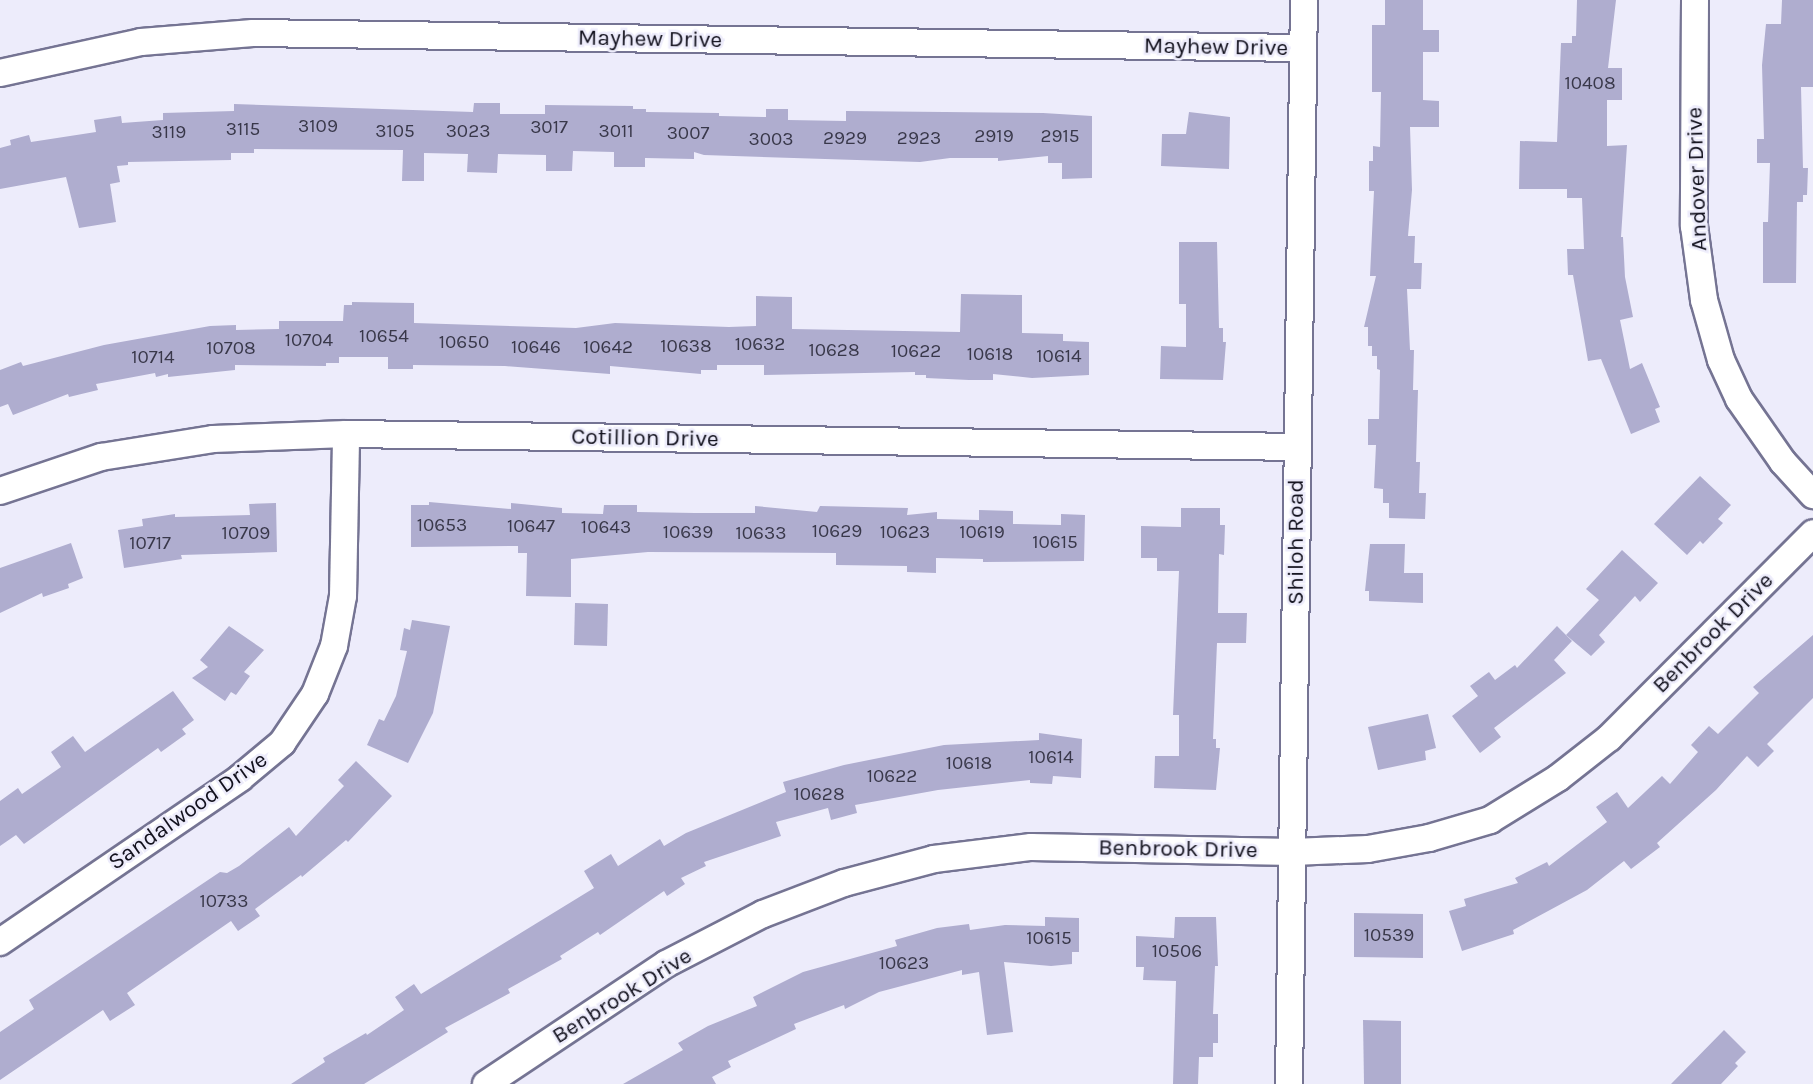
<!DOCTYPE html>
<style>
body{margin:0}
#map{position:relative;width:1813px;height:1084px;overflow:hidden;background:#edecfb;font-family:Karla,sans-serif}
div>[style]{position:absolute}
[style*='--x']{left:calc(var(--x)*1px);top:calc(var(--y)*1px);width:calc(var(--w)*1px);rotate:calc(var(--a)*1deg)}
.building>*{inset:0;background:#afadcf}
.roads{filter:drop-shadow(2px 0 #757493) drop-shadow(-2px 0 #757493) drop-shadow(0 2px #757493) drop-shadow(0 -2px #757493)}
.street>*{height:26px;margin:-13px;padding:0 13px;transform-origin:13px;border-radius:13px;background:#fff}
span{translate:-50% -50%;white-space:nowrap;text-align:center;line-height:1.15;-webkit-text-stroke:5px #edecfb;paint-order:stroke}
.number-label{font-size:19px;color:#39384a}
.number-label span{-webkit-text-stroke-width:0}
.street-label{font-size:23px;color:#12111d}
</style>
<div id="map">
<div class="building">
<i style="clip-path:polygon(1385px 0,1423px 0,1423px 30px,1439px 30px,1439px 52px,1423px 52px,1423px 100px,1439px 101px,1439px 127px,1410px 127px,1412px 190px,1408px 236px,1415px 236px,1414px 263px,1422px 263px,1421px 289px,1407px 289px,1410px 350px,1414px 350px,1413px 390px,1418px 390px,1416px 462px,1420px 462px,1419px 493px,1426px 493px,1425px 519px,1389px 518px,1389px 503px,1383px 503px,1383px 489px,1374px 488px,1376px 445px,1368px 445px,1368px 419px,1379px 419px,1380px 370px,1377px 369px,1377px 356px,1372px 356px,1372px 346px,1368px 346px,1368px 327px,1364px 327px,1376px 276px,1370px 276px,1374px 191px,1369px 191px,1369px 161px,1373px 161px,1373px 146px,1380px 147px,1381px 92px,1372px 92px,1372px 25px,1385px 25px)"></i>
<i style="clip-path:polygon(1577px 0,1616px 0,1608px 68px,1622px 68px,1622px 100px,1607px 100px,1607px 146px,1627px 145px,1621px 237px,1623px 237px,1625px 277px,1633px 317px,1620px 320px,1630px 369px,1642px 363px,1660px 407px,1655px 409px,1660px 422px,1631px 434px,1601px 359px,1588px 361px,1573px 275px,1568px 275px,1567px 249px,1584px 249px,1582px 198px,1567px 198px,1567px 189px,1519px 189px,1520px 141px,1557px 142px,1561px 43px,1572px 43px,1572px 36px,1576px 36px)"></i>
<i style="clip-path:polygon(1782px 0,1813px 0,1813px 87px,1801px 87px,1803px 168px,1808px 168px,1807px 195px,1803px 195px,1803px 202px,1797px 202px,1796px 283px,1763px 283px,1763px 222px,1768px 222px,1770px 163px,1757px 163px,1757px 139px,1764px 139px,1762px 65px,1766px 24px,1781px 24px)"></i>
<i style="clip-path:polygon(474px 103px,500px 103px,500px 114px,545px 114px,545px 105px,633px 106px,633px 109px,646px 109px,646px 112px,719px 113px,719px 116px,766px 117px,766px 109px,788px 109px,788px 120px,846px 121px,846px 111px,1043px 113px,1092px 116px,1092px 178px,1062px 179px,1062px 163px,1048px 163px,1048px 156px,998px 161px,998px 158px,950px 158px,920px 162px,704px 155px,694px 152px,694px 159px,645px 158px,645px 167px,614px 167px,614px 152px,573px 151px,572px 171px,546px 171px,546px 155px,498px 154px,497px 173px,467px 172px,468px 154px,424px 153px,424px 181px,402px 181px,403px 150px,254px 149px,254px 153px,231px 153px,231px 160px,128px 162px,128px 165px,117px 166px,120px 182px,110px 184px,116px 222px,79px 228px,66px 177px,0 189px,0 148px,11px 145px,10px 140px,29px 135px,31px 142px,96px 132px,94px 120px,121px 116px,122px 123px,163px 120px,163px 113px,234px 111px,234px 104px,473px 112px)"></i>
<i style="clip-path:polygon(1189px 112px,1230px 117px,1229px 169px,1161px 166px,1162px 134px,1186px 134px)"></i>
<i style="clip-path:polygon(1179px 242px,1217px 242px,1219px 328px,1223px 328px,1223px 342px,1226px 342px,1223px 380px,1160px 379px,1161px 346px,1186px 347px,1186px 304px,1179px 304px)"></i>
<i style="clip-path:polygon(961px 294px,1022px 295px,1022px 333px,1063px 334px,1063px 341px,1089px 342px,1089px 375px,1032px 378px,993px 374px,993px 380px,969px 380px,926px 378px,926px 375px,915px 375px,915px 372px,764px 375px,764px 365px,717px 365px,717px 370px,701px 370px,701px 374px,610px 366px,610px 374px,505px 366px,413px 365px,413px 369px,388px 369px,388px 357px,339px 357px,339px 363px,326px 363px,326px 366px,235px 365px,235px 370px,168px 377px,168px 374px,156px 377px,155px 373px,96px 384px,98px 390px,69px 397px,68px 394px,13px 415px,8px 404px,0 407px,0 370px,21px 362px,23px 366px,104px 345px,210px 326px,236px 325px,236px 330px,279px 329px,279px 321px,343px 321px,344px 305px,352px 305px,352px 302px,414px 303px,414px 323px,576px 328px,615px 323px,729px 327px,756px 326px,756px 296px,792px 297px,792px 329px,960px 332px)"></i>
<i style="clip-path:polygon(1700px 476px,1731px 505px,1718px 519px,1723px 523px,1703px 544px,1700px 541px,1687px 555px,1654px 524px)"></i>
<i style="clip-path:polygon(429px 502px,511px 509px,511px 503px,562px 508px,562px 513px,603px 514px,604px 505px,637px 505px,637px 512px,695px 513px,755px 513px,755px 506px,817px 512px,820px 506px,908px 508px,907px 515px,937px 512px,937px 519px,979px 520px,979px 510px,1013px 511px,1013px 524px,1061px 525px,1061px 514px,1085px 515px,1084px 561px,983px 562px,983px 559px,936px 558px,936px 573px,907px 572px,907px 566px,836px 565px,836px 553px,648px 552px,571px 559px,571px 597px,526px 596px,527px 553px,518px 553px,518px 546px,411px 547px,411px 505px,429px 505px)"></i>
<i style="clip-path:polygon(276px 503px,277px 552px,181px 555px,182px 559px,124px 568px,118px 530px,143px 526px,142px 519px,175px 514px,175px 517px,250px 515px,249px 504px)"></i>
<i style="clip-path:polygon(1181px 508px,1220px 508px,1220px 525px,1225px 525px,1224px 555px,1219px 554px,1218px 613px,1247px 613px,1246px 643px,1217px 643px,1213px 739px,1216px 739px,1216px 748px,1220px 748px,1216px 790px,1154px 788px,1155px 756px,1179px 756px,1179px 715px,1173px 715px,1179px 571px,1157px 571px,1157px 558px,1141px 558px,1141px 526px,1181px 527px)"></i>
<i style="clip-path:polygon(71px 543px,83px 578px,68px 584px,69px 588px,43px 597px,42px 593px,0 613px,0 568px)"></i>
<i style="clip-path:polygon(1370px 544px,1405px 544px,1404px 573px,1423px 573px,1423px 603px,1369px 601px,1369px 591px,1365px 591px)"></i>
<i style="clip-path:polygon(1622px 550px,1658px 583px,1640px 602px,1635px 596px,1599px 635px,1605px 642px,1591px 656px,1566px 635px,1599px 600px,1586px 589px)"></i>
<i style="clip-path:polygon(575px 603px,608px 604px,607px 646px,574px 645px)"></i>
<i style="clip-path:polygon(412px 620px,450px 626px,433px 713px,408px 763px,367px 745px,379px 719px,384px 721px,396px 696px,407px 651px,400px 650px,404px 628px,410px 630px)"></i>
<i style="clip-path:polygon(229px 626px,264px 650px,244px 672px,250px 676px,236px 695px,231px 692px,225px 701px,192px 678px,208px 667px,200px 660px)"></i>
<i style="clip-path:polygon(1557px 626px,1572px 641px,1554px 660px,1566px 673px,1494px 728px,1501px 737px,1480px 753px,1452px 716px,1478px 696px,1470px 686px,1489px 672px,1495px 680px,1515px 665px,1517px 668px)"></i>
<i style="clip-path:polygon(1813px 635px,1813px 698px,1767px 744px,1774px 751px,1758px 767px,1747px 756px,1716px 790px,1657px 843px,1660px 847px,1631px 869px,1624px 861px,1587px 890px,1513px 930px,1514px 934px,1462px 951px,1449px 911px,1466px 906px,1464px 899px,1518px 883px,1515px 878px,1547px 862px,1549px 866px,1607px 822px,1596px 807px,1617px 792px,1628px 808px,1662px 776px,1670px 784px,1698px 752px,1691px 745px,1709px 726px,1718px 734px,1759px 693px,1753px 687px)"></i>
<i style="clip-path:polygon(173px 691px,194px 720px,182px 729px,186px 734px,161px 752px,158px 748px,24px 844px,16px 835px,0 846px,0 801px,18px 788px,22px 794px,61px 767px,51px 752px,73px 736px,85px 752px)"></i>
<i style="clip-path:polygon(1428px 714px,1436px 748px,1425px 751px,1426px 760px,1378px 770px,1368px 727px)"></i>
<i style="clip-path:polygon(1039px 733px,1082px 739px,1081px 778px,1053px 776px,1052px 784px,1030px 783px,1030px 780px,938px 790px,855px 805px,857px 813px,831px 820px,828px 808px,776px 822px,781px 836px,704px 862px,706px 866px,681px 878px,685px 884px,667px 896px,664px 891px,600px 935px,598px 932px,560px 956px,562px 959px,508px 989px,510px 993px,445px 1028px,448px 1032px,364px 1084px,291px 1084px,325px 1062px,323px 1058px,366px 1033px,367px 1035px,404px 1010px,395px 997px,414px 984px,421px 994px,594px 888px,584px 871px,611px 854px,618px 866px,660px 839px,664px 846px,686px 833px,786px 792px,783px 782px,844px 765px,944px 745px,1039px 740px)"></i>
<i style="clip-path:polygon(356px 761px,392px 796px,348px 842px,346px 840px,302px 877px,301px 875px,255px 909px,260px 916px,238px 931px,231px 921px,127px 993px,135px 1005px,110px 1021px,103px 1010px,0 1080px,0 1032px,34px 1009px,29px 1000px,220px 872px,227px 873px,239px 866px,289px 827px,296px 836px,344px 786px,338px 780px)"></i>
<i style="clip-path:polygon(1354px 913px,1423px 914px,1423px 958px,1354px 957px)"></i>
<i style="clip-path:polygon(1045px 917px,1079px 918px,1079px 952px,1072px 952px,1072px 964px,1051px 966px,1004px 962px,1013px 1032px,987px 1035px,979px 972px,962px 975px,962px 970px,879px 992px,845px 1009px,844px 1005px,794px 1024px,796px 1029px,728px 1061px,731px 1067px,712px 1077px,716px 1084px,623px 1084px,683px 1050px,678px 1043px,708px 1026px,757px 1006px,753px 997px,803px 972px,897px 946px,895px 940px,937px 928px,969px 924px,970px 930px,1005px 925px,1045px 926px)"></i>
<i style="clip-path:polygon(1175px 917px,1216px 917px,1218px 966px,1215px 966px,1213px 1014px,1218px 1014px,1218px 1043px,1213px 1043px,1213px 1057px,1199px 1057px,1198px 1084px,1173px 1084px,1176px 981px,1143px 980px,1144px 967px,1136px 967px,1136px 936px,1174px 938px)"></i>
<i style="clip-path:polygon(1363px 1020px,1401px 1021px,1401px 1084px,1364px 1084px)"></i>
<i style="clip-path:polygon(1724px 1030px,1746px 1052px,1735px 1063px,1738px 1066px,1721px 1084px,1671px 1084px)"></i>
</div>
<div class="roads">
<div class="street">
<i style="--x:1695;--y:0;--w:226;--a:90.3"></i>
<i style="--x:1694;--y:226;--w:75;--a:82.3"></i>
<i style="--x:1704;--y:300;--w:62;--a:74.2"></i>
<i style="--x:1721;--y:360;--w:43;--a:65.2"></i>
<i style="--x:1739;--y:399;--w:77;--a:55.1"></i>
<i style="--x:1783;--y:462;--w:45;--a:47.7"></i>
<i style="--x:0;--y:73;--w:144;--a:-12.4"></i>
<i style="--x:141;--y:42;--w:112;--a:-4.6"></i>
<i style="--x:253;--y:33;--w:1050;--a:0.82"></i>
<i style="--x:0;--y:491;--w:107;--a:-18.6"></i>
<i style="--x:101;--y:457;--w:113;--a:-9.1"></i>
<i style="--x:213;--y:439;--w:133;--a:-2.2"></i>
<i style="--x:346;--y:434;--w:951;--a:0.78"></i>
<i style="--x:0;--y:942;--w:291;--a:-34.3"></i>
<i style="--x:240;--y:778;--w:55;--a:-39.8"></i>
<i style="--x:282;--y:743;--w:59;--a:-56"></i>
<i style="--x:315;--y:694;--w:52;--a:-68.4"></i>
<i style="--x:334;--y:646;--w:51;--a:-79.8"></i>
<i style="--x:343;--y:596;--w:162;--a:-88.9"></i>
<i style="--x:486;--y:1084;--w:216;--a:-33.7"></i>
<i style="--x:666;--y:964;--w:109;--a:-27.3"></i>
<i style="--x:763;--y:914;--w:87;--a:-20.9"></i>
<i style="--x:844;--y:883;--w:93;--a:-14.9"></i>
<i style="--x:934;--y:859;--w:98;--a:-7.1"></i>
<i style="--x:1031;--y:847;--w:262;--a:1.1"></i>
<i style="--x:1293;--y:852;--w:75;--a:-2.3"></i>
<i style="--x:1368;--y:849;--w:62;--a:-10.2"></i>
<i style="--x:1429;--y:838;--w:64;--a:-16.4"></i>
<i style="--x:1490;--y:820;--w:80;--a:-31.7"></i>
<i style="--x:1558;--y:778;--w:65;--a:-38.1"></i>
<i style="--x:1609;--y:738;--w:289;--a:-45.1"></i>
<i style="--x:1289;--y:1084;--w:1084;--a:-89.21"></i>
</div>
</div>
<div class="number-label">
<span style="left:1590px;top:84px">10408</span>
<span style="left:318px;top:127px">3109</span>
<span style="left:549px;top:128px">3017</span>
<span style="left:243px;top:130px">3115</span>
<span style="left:395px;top:132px">3105</span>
<span style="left:468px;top:132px">3023</span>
<span style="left:616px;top:132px">3011</span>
<span style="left:169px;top:133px">3119</span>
<span style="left:688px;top:134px">3007</span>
<span style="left:994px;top:137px">2919</span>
<span style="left:1060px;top:137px">2915</span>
<span style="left:845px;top:139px">2929</span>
<span style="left:919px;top:139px">2923</span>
<span style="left:771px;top:140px">3003</span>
<span style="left:384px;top:337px">10654</span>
<span style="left:309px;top:341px">10704</span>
<span style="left:464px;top:343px">10650</span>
<span style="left:760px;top:345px">10632</span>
<span style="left:686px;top:347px">10638</span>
<span style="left:536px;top:348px">10646</span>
<span style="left:608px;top:348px">10642</span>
<span style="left:231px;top:349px">10708</span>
<span style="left:834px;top:351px">10628</span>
<span style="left:916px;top:352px">10622</span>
<span style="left:990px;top:355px">10618</span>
<span style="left:1059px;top:357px">10614</span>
<span style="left:153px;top:358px">10714</span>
<span style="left:442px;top:526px">10653</span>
<span style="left:531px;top:527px">10647</span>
<span style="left:606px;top:528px">10643</span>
<span style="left:837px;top:532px">10629</span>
<span style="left:688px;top:533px">10639</span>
<span style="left:905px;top:533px">10623</span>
<span style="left:982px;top:533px">10619</span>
<span style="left:246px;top:534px">10709</span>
<span style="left:761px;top:534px">10633</span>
<span style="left:1055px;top:543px">10615</span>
<span style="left:150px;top:544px">10717</span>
<span style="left:1051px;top:758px">10614</span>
<span style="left:969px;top:764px">10618</span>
<span style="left:892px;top:777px">10622</span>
<span style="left:819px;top:795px">10628</span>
<span style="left:224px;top:902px">10733</span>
<span style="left:1389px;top:936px">10539</span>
<span style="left:1049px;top:939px">10615</span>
<span style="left:1177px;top:952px">10506</span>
<span style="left:904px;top:964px">10623</span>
</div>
<div class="street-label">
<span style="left:650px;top:39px;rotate:1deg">Mayhew Drive</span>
<span style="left:1216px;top:47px;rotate:1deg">Mayhew Drive</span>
<span style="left:1697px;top:179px;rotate:-92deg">Andover Drive</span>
<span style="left:645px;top:438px;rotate:1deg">Cotillion Drive</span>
<span style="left:1296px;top:542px;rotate:-90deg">Shiloh Road</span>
<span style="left:1713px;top:633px;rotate:-45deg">Benbrook Drive</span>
<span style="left:188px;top:811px;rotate:-35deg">Sandalwood Drive</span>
<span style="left:1178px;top:849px;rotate:1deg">Benbrook Drive</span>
<span style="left:622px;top:996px;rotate:-32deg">Benbrook Drive</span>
</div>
</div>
